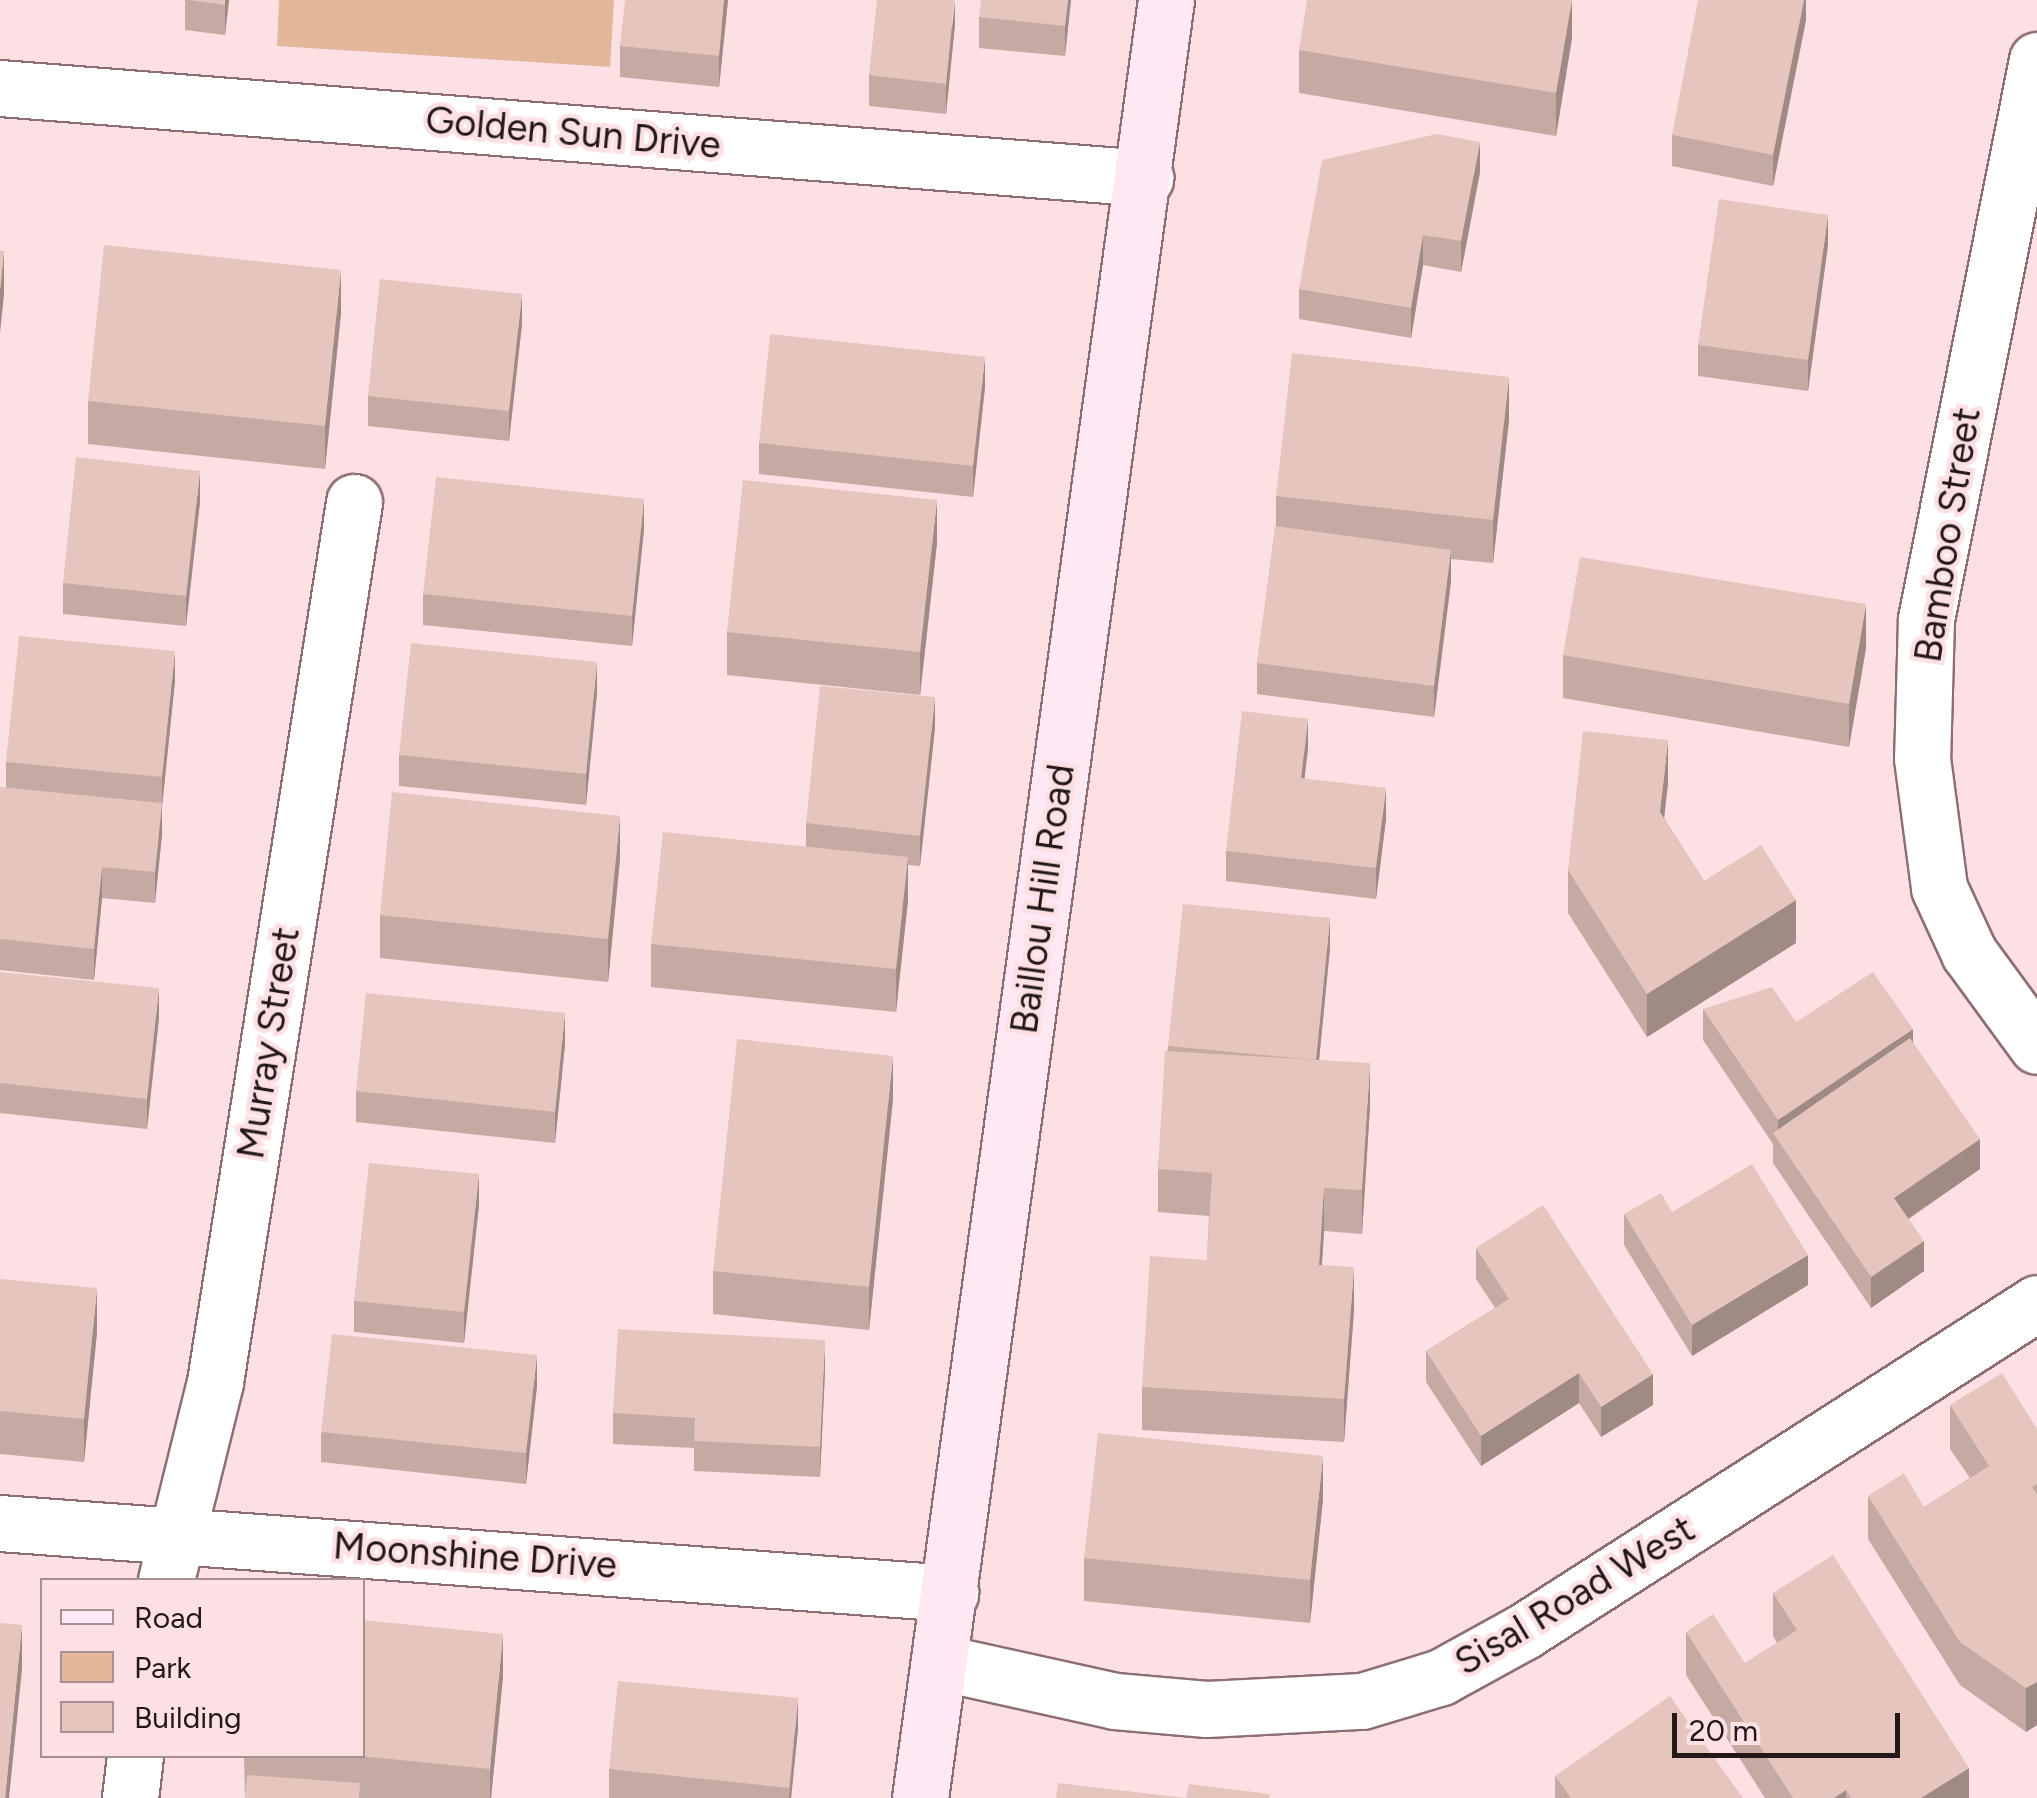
<!DOCTYPE html>
<style>
body{margin:0}
#map{position:relative;width:2037px;height:1798px;overflow:hidden;background:#fce0e4;font-family:Figtree,sans-serif}
div>[style]{position:absolute}
[style*='--x']{left:calc(var(--x)*1px);top:calc(var(--y)*1px);width:calc(var(--w)*1px);rotate:calc(var(--a)*1deg)}
.green>*{inset:0;background:#e3b799}
.roads{filter:drop-shadow(2px 0 #8d6e72) drop-shadow(-2px 0 #8d6e72) drop-shadow(0 2px #8d6e72) drop-shadow(0 -2px #8d6e72)}
.street>*{height:55px;margin:-27.5px;padding:0 27.5px;transform-origin:27.5px;border-radius:27.5px;background:#fff}
.secondary>*{height:55px;margin:-27.5px;padding:0 27.5px;transform-origin:27.5px;border-radius:27.5px;background:#fee8f4}
.wall>*{inset:0;background:#c5a9a3}
.shaded-wall>*{inset:0;background:#a08a84}
.building>*{inset:0;background:#e5c5bd}
span{translate:-50% -50%;white-space:nowrap;text-align:center;line-height:1.15;-webkit-text-stroke:9px #fce0e4;paint-order:stroke}
.street-label{font-size:38px;color:#231718}
.legend{position:absolute;left:40px;top:1578px;width:325px;height:180px;box-sizing:border-box;background:#fce0e4;border:2px solid #a59092;margin:0;padding:12px 18px;list-style:none;font-size:30px;color:#231718}
.legend li{display:flex;align-items:center;gap:20px;height:50px}
.legend b{width:50px;border:2px solid #a59092}
.scale{position:absolute;left:1672px;top:1713px;width:228px;height:45px;box-sizing:border-box;border:5px solid #231718;border-top:0;padding-left:12px;font-size:30px;line-height:35px;white-space:nowrap;color:#231718;-webkit-text-stroke:8px #fce0e4;paint-order:stroke}
</style>
<div id="map">
<div class="green">
<i style="clip-path:polygon(279px 0,614px 0,610px 67px,277px 46px)"></i>
</div>
<div class="roads">
<div class="street">
<i style="--x:2037;--y:60;--w:570;--a:101.23"></i>
<i style="--x:1926;--y:619;--w:139;--a:91.6"></i>
<i style="--x:1922;--y:758;--w:131;--a:82.5"></i>
<i style="--x:1939;--y:888;--w:72;--a:65.2"></i>
<i style="--x:1969;--y:953;--w:115;--a:53.8"></i>
<i style="--x:0;--y:88;--w:1149;--a:4.49"></i>
<i style="--x:0;--y:1523;--w:953;--a:4.21"></i>
<i style="--x:166;--y:1580;--w:204;--a:-76.1"></i>
<i style="--x:215;--y:1382;--w:891;--a:-81.02"></i>
<i style="--x:939;--y:1662;--w:180;--a:12.5"></i>
<i style="--x:1115;--y:1701;--w:92;--a:5"></i>
<i style="--x:1207;--y:1709;--w:155;--a:-3"></i>
<i style="--x:1362;--y:1701;--w:83;--a:-16.9"></i>
<i style="--x:1441;--y:1677;--w:94;--a:-28.8"></i>
<i style="--x:1523;--y:1632;--w:610;--a:-32.62"></i>
<i style="--x:130;--y:1798;--w:42;--a:-83.2"></i>
</div>
<div class="secondary">
<i style="--x:920;--y:1798;--w:1815;--a:-82.21"></i>
</div>
</div>
<div class="wall">
<i style="clip-path:polygon(185px 0,229px 0,225px 35px,185px 30px)"></i>
<i style="clip-path:polygon(728px 0,719px 87px,620px 77px,620px 46px)"></i>
<i style="clip-path:polygon(1071px 0,1065px 56px,979px 48px,979px 17px)"></i>
<i style="clip-path:polygon(1572px 0,1572px 38px,1556px 136px,1299px 93px,1299px 50px)"></i>
<i style="clip-path:polygon(1806px 0,1806px 20px,1773px 186px,1672px 166px,1672px 135px)"></i>
<i style="clip-path:polygon(955px 24px,946px 114px,869px 106px,869px 75px)"></i>
<i style="clip-path:polygon(1480px 172px,1461px 272px,1423px 265px,1411px 338px,1299px 319px,1299px 289px)"></i>
<i style="clip-path:polygon(1828px 245px,1808px 391px,1698px 376px,1698px 345px)"></i>
<i style="clip-path:polygon(341px 313px,325px 469px,88px 444px,88px 401px)"></i>
<i style="clip-path:polygon(522px 324px,509px 441px,368px 426px,368px 396px)"></i>
<i style="clip-path:polygon(985px 387px,973px 497px,759px 474px,759px 443px)"></i>
<i style="clip-path:polygon(1509px 420px,1493px 563px,1451px 559px,1451px 581px,1434px 717px,1257px 694px,1257px 663px,1276px 527px,1276px 496px)"></i>
<i style="clip-path:polygon(200px 502px,186px 626px,63px 614px,63px 583px)"></i>
<i style="clip-path:polygon(644px 529px,632px 646px,423px 625px,423px 594px)"></i>
<i style="clip-path:polygon(937px 543px,920px 695px,727px 675px,727px 632px)"></i>
<i style="clip-path:polygon(1866px 648px,1849px 747px,1563px 698px,1563px 655px)"></i>
<i style="clip-path:polygon(175px 681px,162px 807px,162px 834px,155px 903px,102px 898px,94px 980px,0 970px,0 787px,6px 788px,6px 762px)"></i>
<i style="clip-path:polygon(597px 693px,586px 805px,399px 786px,399px 755px)"></i>
<i style="clip-path:polygon(935px 728px,920px 866px,908px 865px,908px 900px,896px 1012px,651px 987px,651px 944px,806px 847px,806px 823px)"></i>
<i style="clip-path:polygon(1308px 749px,1304px 778px,1386px 819px,1376px 899px,1226px 881px,1226px 851px)"></i>
<i style="clip-path:polygon(1668px 783px,1664px 818px,1704px 881px,1796px 943px,1647px 1037px,1568px 913px,1568px 870px)"></i>
<i style="clip-path:polygon(620px 859px,608px 982px,380px 958px,380px 915px)"></i>
<i style="clip-path:polygon(1330px 948px,1319px 1060px,1370px 1106px,1362px 1234px,1324px 1231px,1322px 1265px,1354px 1310px,1344px 1442px,1142px 1430px,1142px 1387px,1207px 1260px,1209px 1216px,1158px 1212px,1158px 1169px,1168px 1046px)"></i>
<i style="clip-path:polygon(0 972px,159px 1018px,147px 1129px,0 1113px)"></i>
<i style="clip-path:polygon(1703px 1009px,1796px 1022px,1913px 1042px,1980px 1169px,1909px 1219px,1924px 1271px,1871px 1308px,1773px 1163px,1773px 1144px,1703px 1040px)"></i>
<i style="clip-path:polygon(565px 1044px,555px 1143px,356px 1122px,356px 1091px)"></i>
<i style="clip-path:polygon(893px 1099px,869px 1330px,713px 1314px,713px 1271px)"></i>
<i style="clip-path:polygon(479px 1205px,464px 1343px,354px 1332px,354px 1301px)"></i>
<i style="clip-path:polygon(1624px 1214px,1808px 1285px,1692px 1356px,1624px 1245px)"></i>
<i style="clip-path:polygon(1476px 1248px,1653px 1405px,1601px 1437px,1579px 1403px,1481px 1466px,1426px 1382px,1426px 1351px,1495px 1308px,1476px 1279px)"></i>
<i style="clip-path:polygon(0 1279px,97px 1332px,84px 1462px,0 1454px)"></i>
<i style="clip-path:polygon(825px 1371px,820px 1477px,694px 1471px,694px 1448px,613px 1444px,613px 1413px)"></i>
<i style="clip-path:polygon(537px 1386px,526px 1484px,321px 1462px,321px 1432px)"></i>
<i style="clip-path:polygon(1950px 1405px,2037px 1429px,2037px 1725px,2026px 1732px,1960px 1685px,1868px 1539px,1868px 1496px,1924px 1507px,1970px 1478px,1950px 1449px)"></i>
<i style="clip-path:polygon(1323px 1499px,1310px 1623px,1084px 1601px,1084px 1558px)"></i>
<i style="clip-path:polygon(1773px 1593px,1969px 1798px,1765px 1798px,1686px 1675px,1686px 1632px,1745px 1663px,1777px 1643px,1773px 1636px)"></i>
<i style="clip-path:polygon(503px 1677px,491px 1798px,245px 1798px,244px 1756px,362px 1756px)"></i>
<i style="clip-path:polygon(798px 1729px,791px 1798px,609px 1798px,609px 1769px)"></i>
<i style="clip-path:polygon(1555px 1776px,1743px 1798px,1555px 1798px)"></i>
</div>
<div class="shaded-wall">
<i style="clip-path:polygon(225px 0,229px 0,225px 35px)"></i>
<i style="clip-path:polygon(724px 0,728px 0,719px 87px,719px 56px)"></i>
<i style="clip-path:polygon(955px 0,955px 24px,946px 114px,946px 84px)"></i>
<i style="clip-path:polygon(1068px 0,1071px 0,1065px 56px,1065px 26px)"></i>
<i style="clip-path:polygon(1572px 0,1572px 38px,1556px 136px,1556px 93px)"></i>
<i style="clip-path:polygon(1804px 0,1806px 0,1806px 20px,1773px 186px,1773px 155px)"></i>
<i style="clip-path:polygon(1480px 142px,1480px 172px,1461px 272px,1461px 241px)"></i>
<i style="clip-path:polygon(1828px 215px,1828px 245px,1808px 391px,1808px 360px)"></i>
<i style="clip-path:polygon(1423px 235px,1423px 265px,1411px 338px,1411px 308px)"></i>
<i style="clip-path:polygon(4px 251px,4px 294px,0 333px,0 290px)"></i>
<i style="clip-path:polygon(341px 270px,341px 313px,325px 469px,325px 426px)"></i>
<i style="clip-path:polygon(522px 294px,522px 324px,509px 441px,509px 411px)"></i>
<i style="clip-path:polygon(985px 357px,985px 387px,973px 497px,973px 466px)"></i>
<i style="clip-path:polygon(1509px 377px,1509px 420px,1493px 563px,1493px 520px)"></i>
<i style="clip-path:polygon(200px 471px,200px 502px,186px 626px,186px 596px)"></i>
<i style="clip-path:polygon(644px 499px,644px 529px,632px 646px,632px 616px)"></i>
<i style="clip-path:polygon(937px 500px,937px 543px,920px 695px,920px 652px)"></i>
<i style="clip-path:polygon(1451px 550px,1451px 581px,1434px 717px,1434px 686px)"></i>
<i style="clip-path:polygon(1866px 604px,1866px 648px,1849px 747px,1849px 704px)"></i>
<i style="clip-path:polygon(175px 651px,175px 681px,162px 807px,162px 834px,155px 903px,155px 872px,162px 803px,162px 777px)"></i>
<i style="clip-path:polygon(597px 662px,597px 693px,586px 805px,586px 774px)"></i>
<i style="clip-path:polygon(935px 697px,935px 728px,920px 866px,920px 836px)"></i>
<i style="clip-path:polygon(1308px 719px,1308px 749px,1301px 808px,1301px 778px)"></i>
<i style="clip-path:polygon(1668px 740px,1668px 783px,1660px 855px,1660px 812px)"></i>
<i style="clip-path:polygon(1386px 788px,1386px 819px,1376px 899px,1376px 868px)"></i>
<i style="clip-path:polygon(620px 816px,620px 859px,608px 982px,608px 939px)"></i>
<i style="clip-path:polygon(908px 857px,908px 900px,896px 1012px,896px 969px)"></i>
<i style="clip-path:polygon(102px 867px,102px 898px,94px 980px,94px 949px)"></i>
<i style="clip-path:polygon(1796px 900px,1796px 943px,1647px 1037px,1647px 994px)"></i>
<i style="clip-path:polygon(1330px 918px,1330px 948px,1316px 1091px,1316px 1061px)"></i>
<i style="clip-path:polygon(159px 988px,159px 1018px,147px 1129px,147px 1099px)"></i>
<i style="clip-path:polygon(565px 1013px,565px 1044px,555px 1143px,555px 1112px)"></i>
<i style="clip-path:polygon(1913px 1029px,1913px 1060px,1778px 1139px,1778px 1120px)"></i>
<i style="clip-path:polygon(893px 1056px,893px 1099px,869px 1330px,869px 1287px)"></i>
<i style="clip-path:polygon(1370px 1063px,1370px 1106px,1362px 1234px,1362px 1190px)"></i>
<i style="clip-path:polygon(1980px 1139px,1980px 1169px,1894px 1228px,1894px 1198px)"></i>
<i style="clip-path:polygon(479px 1174px,479px 1205px,464px 1343px,464px 1312px)"></i>
<i style="clip-path:polygon(1324px 1188px,1324px 1231px,1319px 1308px,1319px 1265px)"></i>
<i style="clip-path:polygon(1924px 1241px,1924px 1271px,1871px 1308px,1871px 1277px)"></i>
<i style="clip-path:polygon(1808px 1255px,1808px 1285px,1692px 1356px,1692px 1325px)"></i>
<i style="clip-path:polygon(1354px 1267px,1354px 1310px,1344px 1442px,1344px 1399px)"></i>
<i style="clip-path:polygon(97px 1288px,97px 1332px,84px 1462px,84px 1419px)"></i>
<i style="clip-path:polygon(825px 1340px,825px 1371px,820px 1477px,820px 1447px)"></i>
<i style="clip-path:polygon(537px 1355px,537px 1386px,526px 1484px,526px 1453px)"></i>
<i style="clip-path:polygon(1579px 1373px,1579px 1403px,1481px 1466px,1481px 1436px)"></i>
<i style="clip-path:polygon(1653px 1374px,1653px 1405px,1601px 1437px,1601px 1407px)"></i>
<i style="clip-path:polygon(1323px 1456px,1323px 1499px,1310px 1623px,1310px 1580px)"></i>
<i style="clip-path:polygon(22px 1625px,22px 1669px,9px 1798px,5px 1798px)"></i>
<i style="clip-path:polygon(503px 1634px,503px 1677px,491px 1798px,490px 1798px,490px 1769px)"></i>
<i style="clip-path:polygon(2037px 1682px,2037px 1725px,2026px 1732px,2026px 1688px)"></i>
<i style="clip-path:polygon(798px 1698px,798px 1729px,791px 1798px,789px 1798px)"></i>
<i style="clip-path:polygon(1969px 1768px,1969px 1798px,1921px 1798px)"></i>
<i style="clip-path:polygon(1846px 1790px,1846px 1798px,1834px 1798px)"></i>
</div>
<div class="building">
<i style="clip-path:polygon(189px 0,225px 0,225px 5px)"></i>
<i style="clip-path:polygon(625px 0,724px 0,719px 56px,620px 46px)"></i>
<i style="clip-path:polygon(877px 0,954px 0,946px 84px,869px 75px)"></i>
<i style="clip-path:polygon(981px 0,1068px 0,1065px 26px,979px 17px)"></i>
<i style="clip-path:polygon(1307px 0,1572px 0,1556px 93px,1299px 50px)"></i>
<i style="clip-path:polygon(1698px 0,1804px 0,1773px 155px,1672px 135px)"></i>
<i style="clip-path:polygon(1437px 134px,1480px 142px,1461px 241px,1423px 235px,1411px 308px,1299px 289px,1322px 160px)"></i>
<i style="clip-path:polygon(1719px 199px,1828px 215px,1808px 360px,1698px 345px)"></i>
<i style="clip-path:polygon(104px 245px,341px 270px,325px 426px,88px 401px)"></i>
<i style="clip-path:polygon(0 251px,4px 251px,0 290px)"></i>
<i style="clip-path:polygon(380px 279px,522px 294px,509px 411px,368px 396px)"></i>
<i style="clip-path:polygon(770px 334px,985px 357px,973px 466px,759px 443px)"></i>
<i style="clip-path:polygon(1292px 353px,1509px 377px,1493px 520px,1276px 496px)"></i>
<i style="clip-path:polygon(76px 457px,200px 471px,186px 596px,63px 583px)"></i>
<i style="clip-path:polygon(436px 477px,644px 499px,632px 616px,423px 594px)"></i>
<i style="clip-path:polygon(743px 480px,937px 500px,920px 652px,727px 632px)"></i>
<i style="clip-path:polygon(1275px 526px,1451px 550px,1434px 686px,1257px 663px)"></i>
<i style="clip-path:polygon(1580px 557px,1866px 604px,1849px 704px,1563px 655px)"></i>
<i style="clip-path:polygon(19px 636px,175px 651px,162px 777px,6px 762px)"></i>
<i style="clip-path:polygon(411px 643px,597px 662px,586px 774px,399px 755px)"></i>
<i style="clip-path:polygon(820px 686px,935px 697px,920px 836px,806px 823px)"></i>
<i style="clip-path:polygon(1242px 711px,1308px 719px,1301px 778px,1386px 788px,1376px 868px,1226px 851px)"></i>
<i style="clip-path:polygon(1583px 731px,1668px 740px,1660px 812px,1704px 881px,1761px 845px,1796px 900px,1647px 994px,1568px 870px)"></i>
<i style="clip-path:polygon(0 787px,162px 803px,155px 872px,102px 867px,94px 949px,0 939px)"></i>
<i style="clip-path:polygon(392px 792px,620px 816px,608px 939px,380px 915px)"></i>
<i style="clip-path:polygon(663px 832px,908px 857px,896px 969px,651px 944px)"></i>
<i style="clip-path:polygon(1183px 904px,1330px 918px,1316px 1060px,1168px 1046px)"></i>
<i style="clip-path:polygon(0 972px,159px 988px,147px 1099px,0 1083px)"></i>
<i style="clip-path:polygon(1873px 972px,1913px 1029px,1778px 1120px,1703px 1009px,1772px 987px,1796px 1022px)"></i>
<i style="clip-path:polygon(366px 993px,565px 1013px,555px 1112px,356px 1091px)"></i>
<i style="clip-path:polygon(1910px 1038px,1980px 1139px,1894px 1198px,1924px 1241px,1871px 1277px,1773px 1133px)"></i>
<i style="clip-path:polygon(737px 1039px,893px 1056px,869px 1287px,713px 1271px)"></i>
<i style="clip-path:polygon(1165px 1051px,1370px 1063px,1362px 1190px,1324px 1188px,1319px 1265px,1354px 1267px,1344px 1399px,1142px 1387px,1150px 1256px,1207px 1260px,1212px 1173px,1158px 1169px)"></i>
<i style="clip-path:polygon(369px 1163px,479px 1174px,464px 1312px,354px 1301px)"></i>
<i style="clip-path:polygon(1752px 1164px,1808px 1255px,1692px 1325px,1624px 1214px,1661px 1193px,1672px 1212px)"></i>
<i style="clip-path:polygon(1543px 1205px,1653px 1374px,1601px 1407px,1579px 1373px,1481px 1436px,1426px 1351px,1509px 1299px,1476px 1248px)"></i>
<i style="clip-path:polygon(0 1279px,97px 1288px,84px 1419px,0 1411px)"></i>
<i style="clip-path:polygon(618px 1329px,825px 1340px,820px 1447px,694px 1441px,695px 1418px,613px 1413px)"></i>
<i style="clip-path:polygon(332px 1334px,537px 1355px,526px 1453px,321px 1432px)"></i>
<i style="clip-path:polygon(2002px 1373px,2037px 1429px,2037px 1484px,2032px 1487px,2037px 1495px,2037px 1682px,2026px 1688px,1960px 1642px,1868px 1496px,1904px 1473px,1924px 1507px,1989px 1466px,1950px 1405px)"></i>
<i style="clip-path:polygon(1098px 1433px,1323px 1456px,1310px 1580px,1084px 1558px)"></i>
<i style="clip-path:polygon(1833px 1555px,1969px 1768px,1921px 1798px,1851px 1798px,1846px 1790px,1834px 1798px,1793px 1798px,1686px 1632px,1713px 1614px,1745px 1663px,1797px 1630px,1773px 1593px)"></i>
<i style="clip-path:polygon(362px 1620px,503px 1634px,490px 1769px,360px 1756px,362px 1756px)"></i>
<i style="clip-path:polygon(0 1623px,22px 1625px,5px 1798px,0 1798px)"></i>
<i style="clip-path:polygon(618px 1681px,798px 1698px,789px 1788px,609px 1769px)"></i>
<i style="clip-path:polygon(1670px 1696px,1743px 1798px,1571px 1798px,1555px 1776px)"></i>
<i style="clip-path:polygon(247px 1775px,360px 1783px,359px 1798px,245px 1798px)"></i>
<i style="clip-path:polygon(1058px 1783px,1186px 1798px,1189px 1784px,1270px 1794px,1269px 1798px,1056px 1798px)"></i>
</div>
<div class="street-label">
<span style="left:573px;top:133px;rotate:5deg">Golden Sun Drive</span>
<span style="left:1948px;top:535px;rotate:-81deg">Bamboo Street</span>
<span style="left:1043px;top:899px;rotate:-82deg">Baillou Hill Road</span>
<span style="left:269px;top:1043px;rotate:-81deg">Murray Street</span>
<span style="left:475px;top:1556px;rotate:4deg">Moonshine Drive</span>
<span style="left:1575px;top:1596px;rotate:-31deg">Sisal Road West</span>
</div>
<ul class="legend">
<li><b style="height:12px;background:#fee8f4"></b>Road</li>
<li><b style="height:28px;background:#e3b799"></b>Park</li>
<li><b style="height:28px;background:#e5c5bd"></b>Building</li>
</ul>
<div class="scale">20 m</div>
</div>
